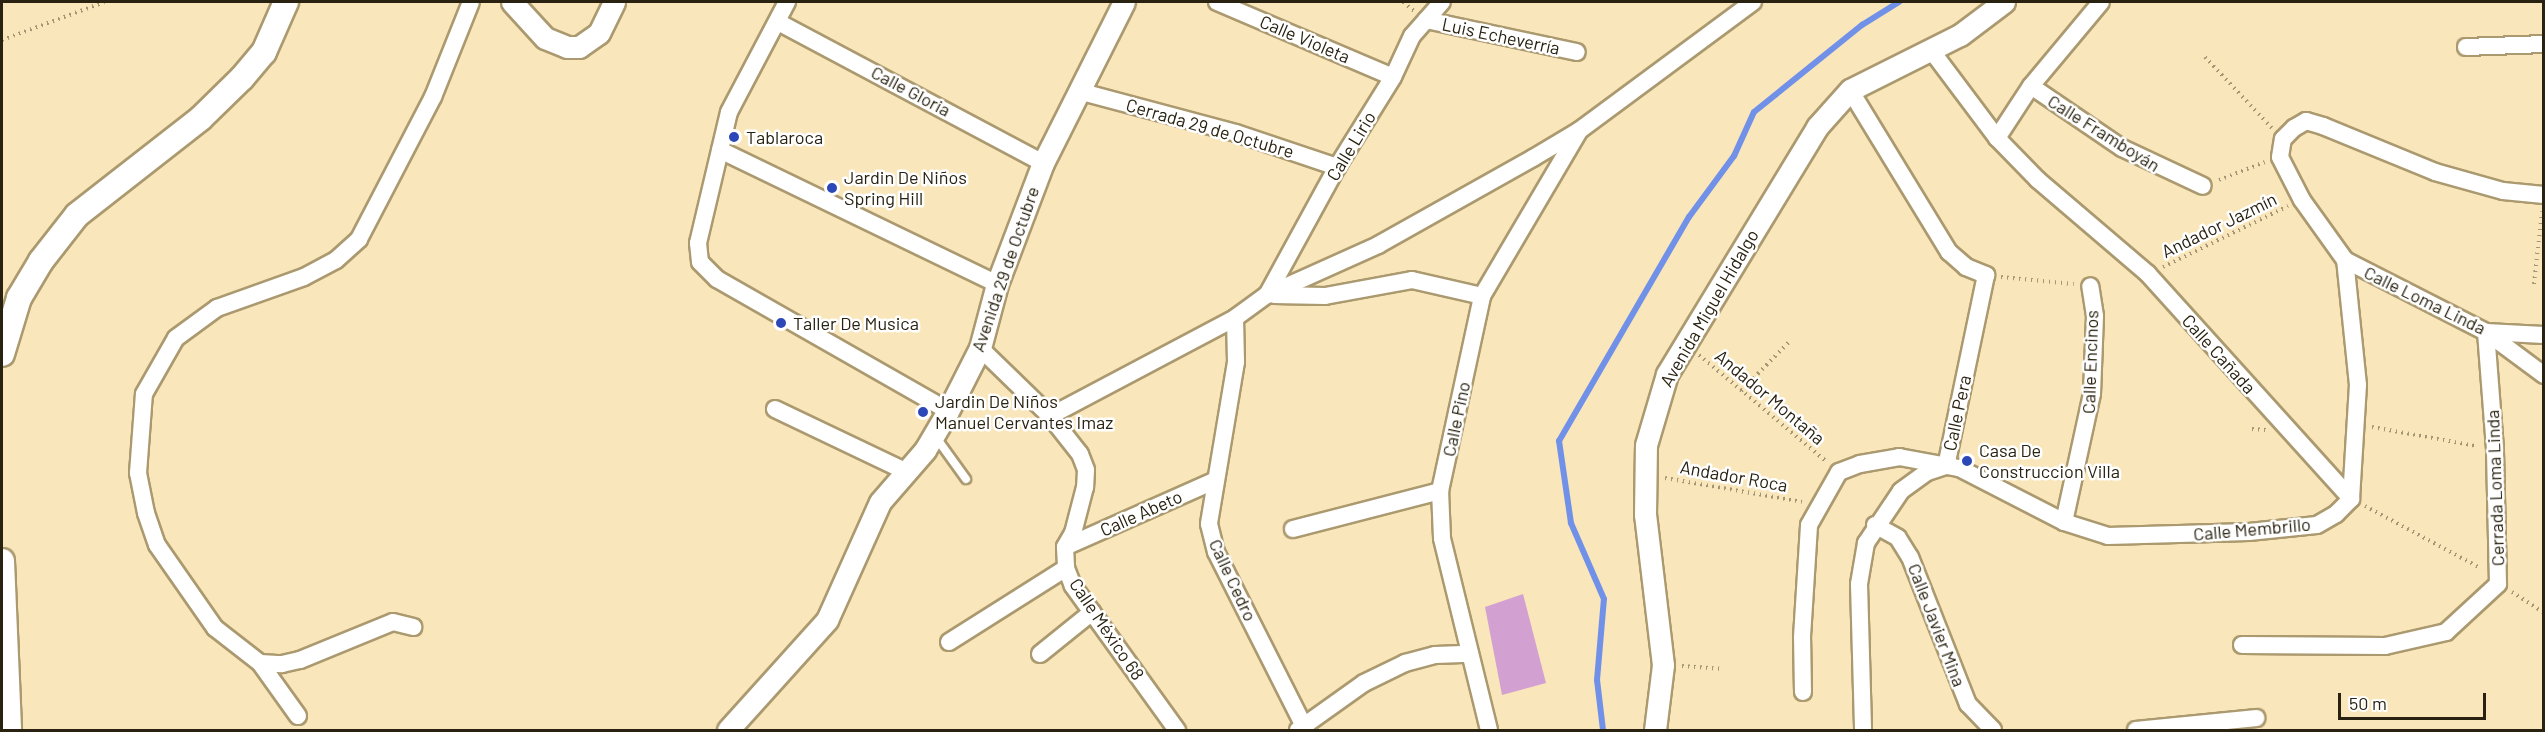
<!DOCTYPE html>
<meta charset="utf-8">
<style>
body{margin:0}
#map{position:relative;width:2545px;height:732px;overflow:hidden;background:#f9e6ba;font-family:Barlow,sans-serif}
div>[style]{position:absolute}
[style*='--x']{left:calc(var(--x)*1px);top:calc(var(--y)*1px);width:calc(var(--w)*1px);rotate:calc(var(--a)*1deg)}
.green>*{inset:0;background:#d3a1d1}
.stream>*{height:6px;margin:-3px;padding:0 3px;transform-origin:3px;border-radius:3px;background:#7191e9}
.path>*{height:4px;margin-top:-2px;transform-origin:0;background:repeating-linear-gradient(90deg,#a49675 0 1.5px,transparent 0 6px)}
.roads{filter:drop-shadow(2px 0 #ab996f) drop-shadow(-2px 0 #ab996f) drop-shadow(0 2px #ab996f) drop-shadow(0 -2px #ab996f)}
.service>*{height:8px;margin:-4px;padding:0 4px;transform-origin:4px;border-radius:4px;background:#fff}
.minor>*{height:16px;margin:-8px;padding:0 8px;transform-origin:8px;border-radius:8px;background:#fff}
.tertiary>*{height:21px;margin:-10.5px;padding:0 10.5px;transform-origin:10.5px;border-radius:10.5px;background:#fff}
.secondary>*{height:24px;margin:-12px;padding:0 12px;transform-origin:12px;border-radius:12px;background:#fff}
.dots>*{width:16px;height:16px;translate:-50% -50%;box-sizing:border-box;border:3px solid #fff;border-radius:50%}
span{translate:-50% -50%;white-space:nowrap;text-align:center;line-height:1.15;-webkit-text-stroke:5px #fff;paint-order:stroke}
.street-label{font-size:18px;color:#292211}
.poi-label{font-size:18px;color:#292211}
.left{translate:0 -50%;text-align:left}
.frame{position:absolute;inset:0;border:3px solid #292211;pointer-events:none}
.scale{position:absolute;left:2338px;top:693px;width:148px;height:27px;box-sizing:border-box;border:3px solid #292211;border-top:0;padding-left:8px;font-size:18px;line-height:21px;white-space:nowrap;color:#292211;-webkit-text-stroke:4px #fff;paint-order:stroke}
</style>
<div id="map">
<div class="green">
<i style="clip-path:polygon(1523px 594px,1546px 683px,1502px 695px,1485px 607px)"></i>
</div>
<div class="stream">
<i style="--x:1603;--y:730;--w:50;--a:-96.8"></i>
<i style="--x:1597;--y:680;--w:81;--a:-85.1"></i>
<i style="--x:1604;--y:599;--w:83;--a:-113.5"></i>
<i style="--x:1571;--y:523;--w:83;--a:-98.3"></i>
<i style="--x:1559;--y:441;--w:259;--a:-59.9"></i>
<i style="--x:1689;--y:217;--w:76;--a:-53.6"></i>
<i style="--x:1734;--y:156;--w:48;--a:-65.6"></i>
<i style="--x:1754;--y:112;--w:139;--a:-38.9"></i>
<i style="--x:1862;--y:25;--w:44;--a:-31.9"></i>
</div>
<div class="path">
<i style="--x:1403;--y:2;--w:14;--a:39"></i>
<i style="--x:2;--y:40;--w:109;--a:-20.4"></i>
<i style="--x:2205;--y:57;--w:98;--a:46.7"></i>
<i style="--x:2219;--y:180;--w:49;--a:-21.4"></i>
<i style="--x:2163;--y:267;--w:139;--a:-26"></i>
<i style="--x:2001;--y:277;--w:73;--a:5.5"></i>
<i style="--x:2534;--y:284;--w:73;--a:-83.7"></i>
<i style="--x:1699;--y:355;--w:167;--a:39.9"></i>
<i style="--x:1741;--y:391;--w:71;--a:-45.6"></i>
<i style="--x:2372;--y:427;--w:107;--a:10.3"></i>
<i style="--x:2252;--y:429;--w:14;--a:4"></i>
<i style="--x:1665;--y:478;--w:139;--a:9.9"></i>
<i style="--x:2365;--y:506;--w:131;--a:28.3"></i>
<i style="--x:2512;--y:592;--w:38;--a:33"></i>
<i style="--x:1682;--y:666;--w:41;--a:4.2"></i>
</div>
<div class="roads">
<div class="service">
<i style="--x:935;--y:436;--w:53;--a:54.2"></i>
</div>
<div class="minor">
<i style="--x:787;--y:2;--w:124;--a:117.8"></i>
<i style="--x:729;--y:112;--w:135;--a:103.3"></i>
<i style="--x:698;--y:243;--w:19;--a:84"></i>
<i style="--x:700;--y:262;--w:24;--a:45"></i>
<i style="--x:717;--y:279;--w:266;--a:29.7"></i>
<i style="--x:1217;--y:2;--w:191;--a:23.1"></i>
<i style="--x:1426;--y:20;--w:154;--a:12"></i>
<i style="--x:778;--y:22;--w:300;--a:28"></i>
<i style="--x:2466;--y:47;--w:78;--a:-2.2"></i>
<i style="--x:1931;--y:50;--w:110;--a:53.1"></i>
<i style="--x:1997;--y:138;--w:59;--a:45.7"></i>
<i style="--x:2038;--y:180;--w:145;--a:40.5"></i>
<i style="--x:2148;--y:274;--w:303;--a:47.9"></i>
<i style="--x:2031;--y:86;--w:110;--a:34.3"></i>
<i style="--x:2122;--y:148;--w:89;--a:25.1"></i>
<i style="--x:1850;--y:90;--w:190;--a:58.6"></i>
<i style="--x:1949;--y:252;--w:23;--a:41"></i>
<i style="--x:1966;--y:267;--w:22;--a:22"></i>
<i style="--x:1986;--y:275;--w:195;--a:101.8"></i>
<i style="--x:1946;--y:466;--w:20;--a:162"></i>
<i style="--x:1927;--y:472;--w:32;--a:144"></i>
<i style="--x:1901;--y:491;--w:63;--a:123.9"></i>
<i style="--x:1866;--y:543;--w:42;--a:99.7"></i>
<i style="--x:1859;--y:584;--w:146;--a:88.4"></i>
<i style="--x:1082;--y:92;--w:159;--a:14.9"></i>
<i style="--x:1236;--y:133;--w:107;--a:18.6"></i>
<i style="--x:1997;--y:138;--w:62;--a:-56.8"></i>
<i style="--x:2031;--y:86;--w:109;--a:-50.2"></i>
<i style="--x:720;--y:150;--w:308;--a:25.8"></i>
<i style="--x:2345;--y:260;--w:158;--a:27.1"></i>
<i style="--x:2486;--y:332;--w:58;--a:3"></i>
<i style="--x:1267;--y:295;--w:146;--a:-61.3"></i>
<i style="--x:1337;--y:167;--w:106;--a:-58.1"></i>
<i style="--x:1393;--y:77;--w:45;--a:-65.1"></i>
<i style="--x:1412;--y:36;--w:45;--a:-48.6"></i>
<i style="--x:1274;--y:295;--w:51;--a:1.1"></i>
<i style="--x:1325;--y:296;--w:88;--a:-10.4"></i>
<i style="--x:1412;--y:280;--w:72;--a:12.9"></i>
<i style="--x:1235;--y:318;--w:44;--a:88.7"></i>
<i style="--x:1236;--y:362;--w:164;--a:99.5"></i>
<i style="--x:1209;--y:524;--w:29;--a:76"></i>
<i style="--x:1216;--y:552;--w:199;--a:63.2"></i>
<i style="--x:2486;--y:332;--w:72;--a:36.6"></i>
<i style="--x:980;--y:348;--w:98;--a:44.2"></i>
<i style="--x:1050;--y:416;--w:48;--a:51.7"></i>
<i style="--x:1080;--y:454;--w:17;--a:69"></i>
<i style="--x:1086;--y:470;--w:17;--a:93"></i>
<i style="--x:1085;--y:487;--w:48;--a:104.6"></i>
<i style="--x:1073;--y:533;--w:16;--a:120"></i>
<i style="--x:1065;--y:547;--w:21;--a:87"></i>
<i style="--x:1066;--y:568;--w:19;--a:69"></i>
<i style="--x:1073;--y:586;--w:178;--a:54.2"></i>
<i style="--x:775;--y:409;--w:144;--a:25.5"></i>
<i style="--x:1050;--y:416;--w:209;--a:-27.9"></i>
<i style="--x:1235;--y:318;--w:39;--a:-36"></i>
<i style="--x:1267;--y:295;--w:122;--a:-24.2"></i>
<i style="--x:1378;--y:245;--w:178;--a:-29.3"></i>
<i style="--x:1533;--y:158;--w:55;--a:-30.8"></i>
<i style="--x:1580;--y:130;--w:215;--a:-36.5"></i>
<i style="--x:2064;--y:522;--w:131;--a:-77.7"></i>
<i style="--x:2092;--y:394;--w:78;--a:-87.8"></i>
<i style="--x:2095;--y:316;--w:30;--a:-99"></i>
<i style="--x:1875;--y:525;--w:26;--a:29"></i>
<i style="--x:1898;--y:538;--w:22;--a:58"></i>
<i style="--x:1910;--y:557;--w:158;--a:68.5"></i>
<i style="--x:1968;--y:704;--w:36;--a:46"></i>
<i style="--x:1293;--y:529;--w:152;--a:-14.5"></i>
<i style="--x:1065;--y:547;--w:165;--a:-23.9"></i>
<i style="--x:949;--y:642;--w:138;--a:-32.3"></i>
<i style="--x:2242;--y:645;--w:143;--a:0.4"></i>
<i style="--x:2385;--y:646;--w:63;--a:-12.9"></i>
<i style="--x:2446;--y:632;--w:71;--a:-42.7"></i>
<i style="--x:2498;--y:584;--w:135;--a:-91.3"></i>
<i style="--x:2495;--y:449;--w:117;--a:-94.4"></i>
<i style="--x:1040;--y:654;--w:67;--a:-38.9"></i>
<i style="--x:260;--y:663;--w:22;--a:3"></i>
<i style="--x:282;--y:664;--w:18;--a:-13"></i>
<i style="--x:300;--y:660;--w:100;--a:-22.2"></i>
<i style="--x:393;--y:622;--w:21;--a:14"></i>
<i style="--x:1803;--y:692;--w:55;--a:-91"></i>
<i style="--x:1802;--y:637;--w:112;--a:-86.4"></i>
<i style="--x:1809;--y:525;--w:61;--a:-60.5"></i>
<i style="--x:1839;--y:472;--w:22;--a:-21"></i>
<i style="--x:1860;--y:464;--w:40;--a:-10"></i>
<i style="--x:1899;--y:457;--w:61;--a:10.4"></i>
<i style="--x:1959;--y:468;--w:118;--a:27.2"></i>
<i style="--x:2064;--y:522;--w:46;--a:17.7"></i>
<i style="--x:2108;--y:536;--w:141;--a:-1.6"></i>
<i style="--x:2249;--y:532;--w:68;--a:-5.9"></i>
<i style="--x:2317;--y:525;--w:22;--a:-30"></i>
<i style="--x:2336;--y:514;--w:21;--a:-45"></i>
<i style="--x:2351;--y:499;--w:114;--a:-86.5"></i>
<i style="--x:2358;--y:385;--w:126;--a:-95.9"></i>
<i style="--x:2345;--y:260;--w:74;--a:-125.6"></i>
<i style="--x:2302;--y:200;--w:48;--a:-117.1"></i>
<i style="--x:2280;--y:157;--w:18;--a:-81"></i>
<i style="--x:2283;--y:139;--w:16;--a:-45"></i>
<i style="--x:2294;--y:128;--w:14;--a:-30"></i>
<i style="--x:2306;--y:121;--w:18;--a:16"></i>
<i style="--x:2323;--y:126;--w:121;--a:22.3"></i>
<i style="--x:2435;--y:172;--w:71;--a:15.6"></i>
<i style="--x:2503;--y:191;--w:41;--a:5.6"></i>
<i style="--x:298;--y:716;--w:65;--a:-125.6"></i>
<i style="--x:260;--y:663;--w:57;--a:-142.1"></i>
<i style="--x:215;--y:628;--w:101;--a:-124.9"></i>
<i style="--x:157;--y:545;--w:34;--a:-109"></i>
<i style="--x:146;--y:513;--w:41;--a:-101.3"></i>
<i style="--x:138;--y:473;--w:79;--a:-85.7"></i>
<i style="--x:144;--y:394;--w:64;--a:-60.3"></i>
<i style="--x:176;--y:338;--w:51;--a:-36.2"></i>
<i style="--x:217;--y:308;--w:92;--a:-19.6"></i>
<i style="--x:304;--y:277;--w:36;--a:-28"></i>
<i style="--x:336;--y:260;--w:31;--a:-42"></i>
<i style="--x:359;--y:239;--w:160;--a:-62.5"></i>
<i style="--x:433;--y:97;--w:102;--a:-68.2"></i>
<i style="--x:1298;--y:730;--w:81;--a:-35.5"></i>
<i style="--x:1364;--y:683;--w:46;--a:-26"></i>
<i style="--x:1405;--y:663;--w:31;--a:-15"></i>
<i style="--x:1435;--y:655;--w:35;--a:-2"></i>
<i style="--x:1489;--y:730;--w:198;--a:-103.8"></i>
<i style="--x:1442;--y:538;--w:47;--a:-92.4"></i>
<i style="--x:1440;--y:491;--w:199;--a:-77.8"></i>
<i style="--x:1482;--y:296;--w:191;--a:-59.5"></i>
<i style="--x:2136;--y:730;--w:121;--a:-5.7"></i>
</div>
<div class="tertiary">
<i style="--x:512;--y:2;--w:49;--a:47.5"></i>
<i style="--x:545;--y:38;--w:24;--a:22"></i>
<i style="--x:567;--y:47;--w:12;--a:0"></i>
<i style="--x:579;--y:47;--w:24;--a:-35"></i>
<i style="--x:599;--y:33;--w:34;--a:-64"></i>
<i style="--x:728;--y:730;--w:148;--a:-48"></i>
<i style="--x:827;--y:620;--w:129;--a:-65.8"></i>
<i style="--x:880;--y:502;--w:69;--a:-49.1"></i>
<i style="--x:925;--y:450;--w:45;--a:-59.5"></i>
<i style="--x:948;--y:411;--w:71;--a:-63.1"></i>
<i style="--x:980;--y:348;--w:66;--a:-75.1"></i>
<i style="--x:997;--y:284;--w:129;--a:-69.2"></i>
<i style="--x:1043;--y:163;--w:180;--a:-63.3"></i>
<i style="--x:1655;--y:730;--w:65;--a:-83"></i>
<i style="--x:1663;--y:665;--w:151;--a:-96.8"></i>
<i style="--x:1645;--y:515;--w:70;--a:-89.2"></i>
<i style="--x:1646;--y:445;--w:74;--a:-73.5"></i>
<i style="--x:1667;--y:374;--w:289;--a:-58.7"></i>
<i style="--x:1817;--y:127;--w:50;--a:-48.3"></i>
<i style="--x:1850;--y:90;--w:123;--a:-26.6"></i>
<i style="--x:1960;--y:35;--w:55;--a:-36.9"></i>
</div>
<div class="secondary">
<i style="--x:2;--y:354;--w:59;--a:-73.1"></i>
<i style="--x:19;--y:298;--w:43;--a:-59.3"></i>
<i style="--x:41;--y:261;--w:58;--a:-52"></i>
<i style="--x:77;--y:215;--w:157;--a:-38"></i>
<i style="--x:201;--y:118;--w:57;--a:-44.3"></i>
<i style="--x:242;--y:78;--w:34;--a:-50"></i>
<i style="--x:264;--y:52;--w:55;--a:-66.3"></i>
<i style="--x:2;--y:561;--w:169;--a:87.6"></i>
</div>
</div>
<div class="dots">
<i style="left:734px;top:137px;background:#2c47b8"></i>
<i style="left:832px;top:188px;background:#2c47b8"></i>
<i style="left:781px;top:323px;background:#2c47b8"></i>
<i style="left:923px;top:412px;background:#2c47b8"></i>
<i style="left:1967px;top:461px;background:#2c47b8"></i>
</div>
<div class="street-label">
<span style="left:1501px;top:36px;rotate:12deg">Luis Echeverría</span>
<span style="left:1305px;top:39px;rotate:23deg">Calle Violeta</span>
<span style="left:911px;top:91px;rotate:28deg">Calle Gloria</span>
<span style="left:1210px;top:128px;rotate:16deg">Cerrada 29 de Octubre</span>
<span style="left:2104px;top:133px;rotate:32deg">Calle Framboyán</span>
<span style="left:1351px;top:146px;rotate:-59deg">Calle Lirio</span>
<span style="left:2219px;top:225px;rotate:-26deg">Andador Jazmín</span>
<span style="left:1005px;top:269px;rotate:-71deg">Avenida 29 de Octubre</span>
<span style="left:2425px;top:300px;rotate:26deg">Calle Loma Linda</span>
<span style="left:1709px;top:308px;rotate:-60deg">Avenida Miguel Hidalgo</span>
<span style="left:2219px;top:354px;rotate:48deg">Calle Cañada</span>
<span style="left:2090px;top:362px;rotate:-88deg">Calle Encinos</span>
<span style="left:1770px;top:397px;rotate:40deg">Andador Montaña</span>
<span style="left:1957px;top:413px;rotate:-78deg">Calle Pera</span>
<span style="left:1456px;top:419px;rotate:-78deg">Calle Pino</span>
<span style="left:1734px;top:476px;rotate:10deg">Andador Roca</span>
<span style="left:2495px;top:488px;rotate:-92deg">Cerrada Loma Linda</span>
<span style="left:1141px;top:513px;rotate:-24deg">Calle Abeto</span>
<span style="left:2252px;top:529px;rotate:-5deg">Calle Membrillo</span>
<span style="left:1233px;top:580px;rotate:65deg">Calle Cedro</span>
<span style="left:1937px;top:625px;rotate:69deg">Calle Javier Mina</span>
<span style="left:1107px;top:629px;rotate:56deg">Calle México 68</span>
</div>
<div class="poi-label">
<span class="left" style="left:746px;top:137px">Tablaroca</span>
<span class="left" style="left:844px;top:188px">Jardin De Niños<br>Spring Hill</span>
<span class="left" style="left:793px;top:323px">Taller De Musica</span>
<span class="left" style="left:935px;top:412px">Jardin De Niños<br>Manuel Cervantes Imaz</span>
<span class="left" style="left:1979px;top:461px">Casa De<br>Construccion Villa</span>
</div>
<div class="frame"></div>
<div class="scale">50 m</div>
</div>
